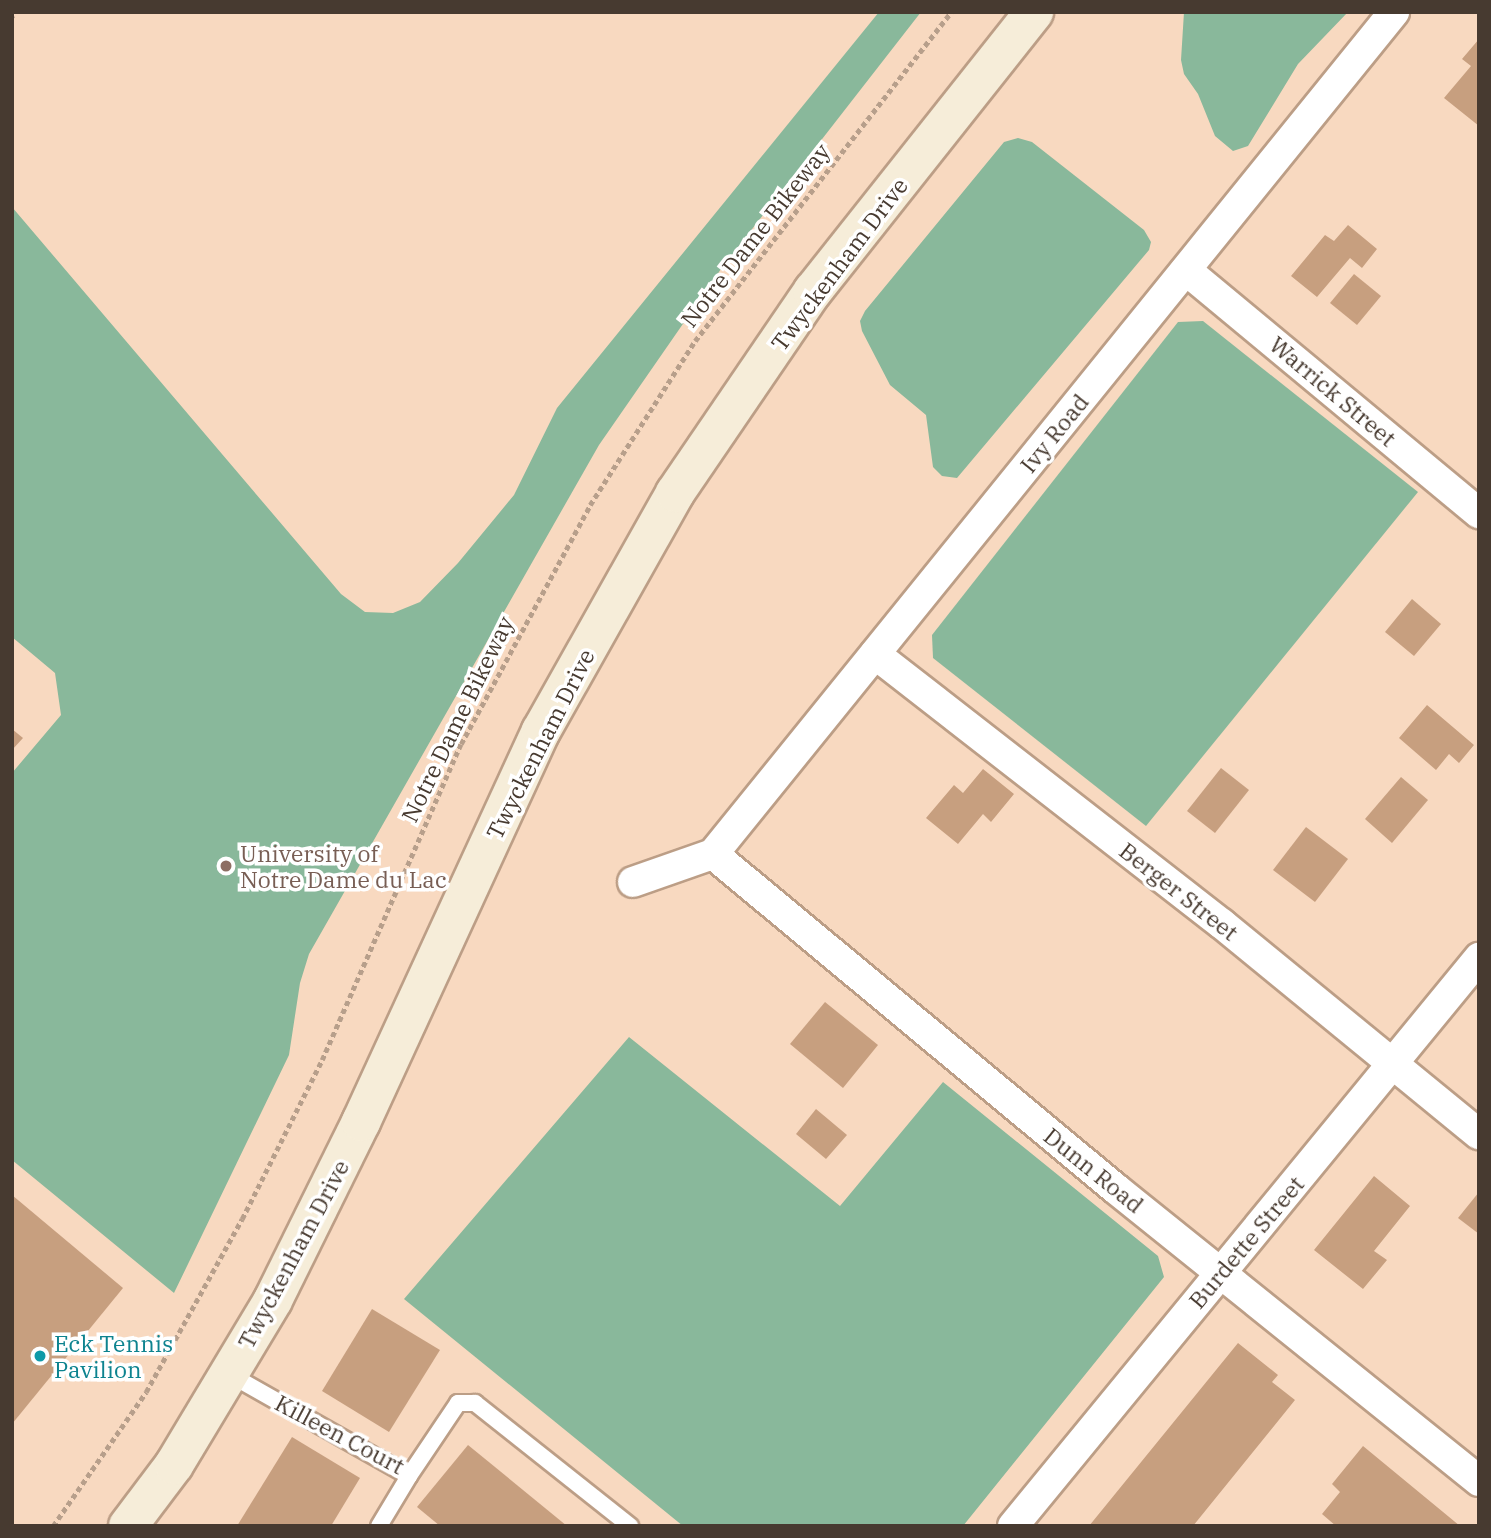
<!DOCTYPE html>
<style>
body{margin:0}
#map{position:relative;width:1491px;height:1538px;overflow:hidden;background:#f8d9c0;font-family:"IBM Plex Serif",serif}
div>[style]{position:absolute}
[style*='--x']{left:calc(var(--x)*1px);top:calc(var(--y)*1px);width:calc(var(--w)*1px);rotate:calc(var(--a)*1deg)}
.forest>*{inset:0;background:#89b89b}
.building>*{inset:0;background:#c79f7f}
.path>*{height:4.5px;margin-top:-2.25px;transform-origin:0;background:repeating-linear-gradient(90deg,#b79f8b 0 5px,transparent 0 8.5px)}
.roads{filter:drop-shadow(2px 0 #bc9e86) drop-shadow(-2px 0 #bc9e86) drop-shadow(0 2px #bc9e86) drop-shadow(0 -2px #bc9e86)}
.lane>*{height:16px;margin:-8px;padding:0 8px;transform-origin:8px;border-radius:8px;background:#fff}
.street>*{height:30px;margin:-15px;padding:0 15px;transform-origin:15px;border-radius:15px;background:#fff}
.secondary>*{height:38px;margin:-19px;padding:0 19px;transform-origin:19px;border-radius:19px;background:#f6edd9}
.dots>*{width:19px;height:19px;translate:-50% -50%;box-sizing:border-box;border:4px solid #fff;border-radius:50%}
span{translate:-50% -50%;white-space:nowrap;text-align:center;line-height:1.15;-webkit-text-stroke:7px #fff;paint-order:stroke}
.street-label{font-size:23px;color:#473a30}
.education-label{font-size:23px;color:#785e54}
.left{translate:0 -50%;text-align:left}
.culture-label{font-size:23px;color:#0d838f}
.frame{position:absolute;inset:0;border:14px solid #473a30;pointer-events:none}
</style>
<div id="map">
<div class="forest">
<i style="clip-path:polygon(879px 12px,921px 12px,721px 269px,599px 445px,309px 954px,300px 983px,289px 1055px,174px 1293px,12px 1160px,12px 773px,61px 715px,55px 673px,12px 637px,12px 207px,341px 594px,365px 612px,393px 613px,420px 602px,458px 563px,514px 495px,557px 408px)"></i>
<i style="clip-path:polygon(1184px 12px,1348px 12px,1298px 64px,1248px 146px,1233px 151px,1215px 136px,1198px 94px,1184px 74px,1181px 60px)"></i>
<i style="clip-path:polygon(1018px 138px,1032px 142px,1144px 230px,1151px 242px,1149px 250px,957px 478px,942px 476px,933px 467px,926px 415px,890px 385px,862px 331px,860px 321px,865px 311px,1004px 142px)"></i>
<i style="clip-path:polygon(1203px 321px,1418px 492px,1146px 826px,933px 658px,932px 635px,1178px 322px)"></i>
<i style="clip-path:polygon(629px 1037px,840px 1206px,943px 1082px,1158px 1256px,1164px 1277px,963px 1526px,683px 1526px,404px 1299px)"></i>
</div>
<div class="building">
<i style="clip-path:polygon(1479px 39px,1479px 126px,1444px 98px,1471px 66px,1462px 59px)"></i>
<i style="clip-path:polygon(1348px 225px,1377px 249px,1362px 268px,1350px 258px,1317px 297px,1291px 276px,1325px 235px,1334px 241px)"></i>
<i style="clip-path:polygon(1354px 274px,1381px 296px,1357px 325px,1330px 303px)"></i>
<i style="clip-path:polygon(1412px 599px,1441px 624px,1414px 656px,1385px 632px)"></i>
<i style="clip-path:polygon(1427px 705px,1474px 745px,1459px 763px,1449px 754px,1436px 770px,1399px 738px)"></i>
<i style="clip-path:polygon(12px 729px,23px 738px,12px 750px)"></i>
<i style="clip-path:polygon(1221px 768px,1249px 790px,1215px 833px,1187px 811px)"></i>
<i style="clip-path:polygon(983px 769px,1014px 794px,991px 822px,983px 814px,958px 844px,926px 818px,954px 785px,963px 793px)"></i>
<i style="clip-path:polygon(1401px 777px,1428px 800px,1392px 843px,1365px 819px)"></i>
<i style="clip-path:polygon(1306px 827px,1348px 859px,1315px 902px,1273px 870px)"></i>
<i style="clip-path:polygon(825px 1002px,878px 1045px,843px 1088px,790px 1044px)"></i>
<i style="clip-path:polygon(816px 1109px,847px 1135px,826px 1159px,796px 1134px)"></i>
<i style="clip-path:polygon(1374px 1176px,1410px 1206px,1374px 1251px,1387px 1260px,1363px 1289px,1314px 1250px)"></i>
<i style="clip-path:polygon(1479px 1192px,1479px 1234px,1458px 1218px)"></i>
<i style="clip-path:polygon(12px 1195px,123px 1288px,12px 1424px)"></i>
<i style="clip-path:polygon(372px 1309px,440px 1350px,389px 1432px,322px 1391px)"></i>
<i style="clip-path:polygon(1238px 1343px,1278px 1375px,1272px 1382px,1295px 1400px,1193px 1526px,1089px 1526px)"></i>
<i style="clip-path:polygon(292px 1437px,360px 1478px,331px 1526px,237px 1526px)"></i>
<i style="clip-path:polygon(468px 1445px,567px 1526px,440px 1526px,417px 1507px)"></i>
<i style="clip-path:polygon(1363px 1446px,1460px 1526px,1336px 1526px,1322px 1514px,1340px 1492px,1332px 1484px)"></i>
</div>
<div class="path">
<i style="--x:12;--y:16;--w:2;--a:-27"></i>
<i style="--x:53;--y:1526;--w:163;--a:-55.2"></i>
<i style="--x:146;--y:1392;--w:198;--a:-61"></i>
<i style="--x:242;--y:1219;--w:178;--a:-63.3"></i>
<i style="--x:322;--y:1060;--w:345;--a:-66.3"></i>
<i style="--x:461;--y:744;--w:272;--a:-61.6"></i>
<i style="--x:590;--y:505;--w:195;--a:-57.4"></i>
<i style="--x:695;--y:341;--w:417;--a:-52.1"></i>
</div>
<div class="roads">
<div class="lane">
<i style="--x:229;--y:1374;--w:207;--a:29.5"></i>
<i style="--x:409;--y:1476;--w:88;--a:-56.1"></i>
<i style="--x:458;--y:1403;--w:17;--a:0"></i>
<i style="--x:475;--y:1403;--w:198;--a:38.4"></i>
<i style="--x:379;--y:1526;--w:58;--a:-59"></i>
</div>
<div class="street">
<i style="--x:1186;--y:270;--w:381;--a:39.7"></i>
<i style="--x:875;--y:654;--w:440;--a:37.9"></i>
<i style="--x:1222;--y:924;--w:332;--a:39.3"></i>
<i style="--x:713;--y:854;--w:1083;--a:-51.03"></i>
<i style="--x:713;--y:854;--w:524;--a:39.74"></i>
<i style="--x:1116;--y:1189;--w:466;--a:38.8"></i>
<i style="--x:633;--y:882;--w:85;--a:-19.3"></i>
<i style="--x:1013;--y:1526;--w:735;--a:-50.63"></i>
</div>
<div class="secondary">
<i style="--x:128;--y:1526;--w:76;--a:-53"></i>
<i style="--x:174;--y:1465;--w:192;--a:-59"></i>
<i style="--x:273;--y:1300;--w:199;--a:-63.7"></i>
<i style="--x:361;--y:1122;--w:430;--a:-65.3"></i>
<i style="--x:541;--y:731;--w:273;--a:-60.6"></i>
<i style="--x:675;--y:493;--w:245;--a:-55.7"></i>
<i style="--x:813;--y:291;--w:356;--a:-51.6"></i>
</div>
</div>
<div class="dots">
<i style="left:226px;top:866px;background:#8d6e63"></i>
<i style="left:40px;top:1356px;background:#0f9aa8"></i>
</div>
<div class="street-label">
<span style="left:755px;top:235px;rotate:-52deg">Notre Dame Bikeway</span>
<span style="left:839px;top:264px;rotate:-53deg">Twyckenham Drive</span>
<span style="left:1333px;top:391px;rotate:40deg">Warrick Street</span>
<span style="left:1054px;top:433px;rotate:-51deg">Ivy Road</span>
<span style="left:457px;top:719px;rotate:-64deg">Notre Dame Bikeway</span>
<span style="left:540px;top:744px;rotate:-63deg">Twyckenham Drive</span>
<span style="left:1179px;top:891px;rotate:38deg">Berger Street</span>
<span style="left:1094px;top:1170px;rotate:39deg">Dunn Road</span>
<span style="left:1246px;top:1242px;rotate:-50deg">Burdette Street</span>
<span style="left:293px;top:1254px;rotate:-62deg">Twyckenham Drive</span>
<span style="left:340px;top:1434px;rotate:28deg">Killeen Court</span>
</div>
<div class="education-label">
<span class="left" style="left:240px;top:866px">University of<br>Notre Dame du Lac</span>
</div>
<div class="culture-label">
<span class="left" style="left:54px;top:1356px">Eck Tennis<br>Pavilion</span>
</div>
<div class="frame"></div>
</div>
